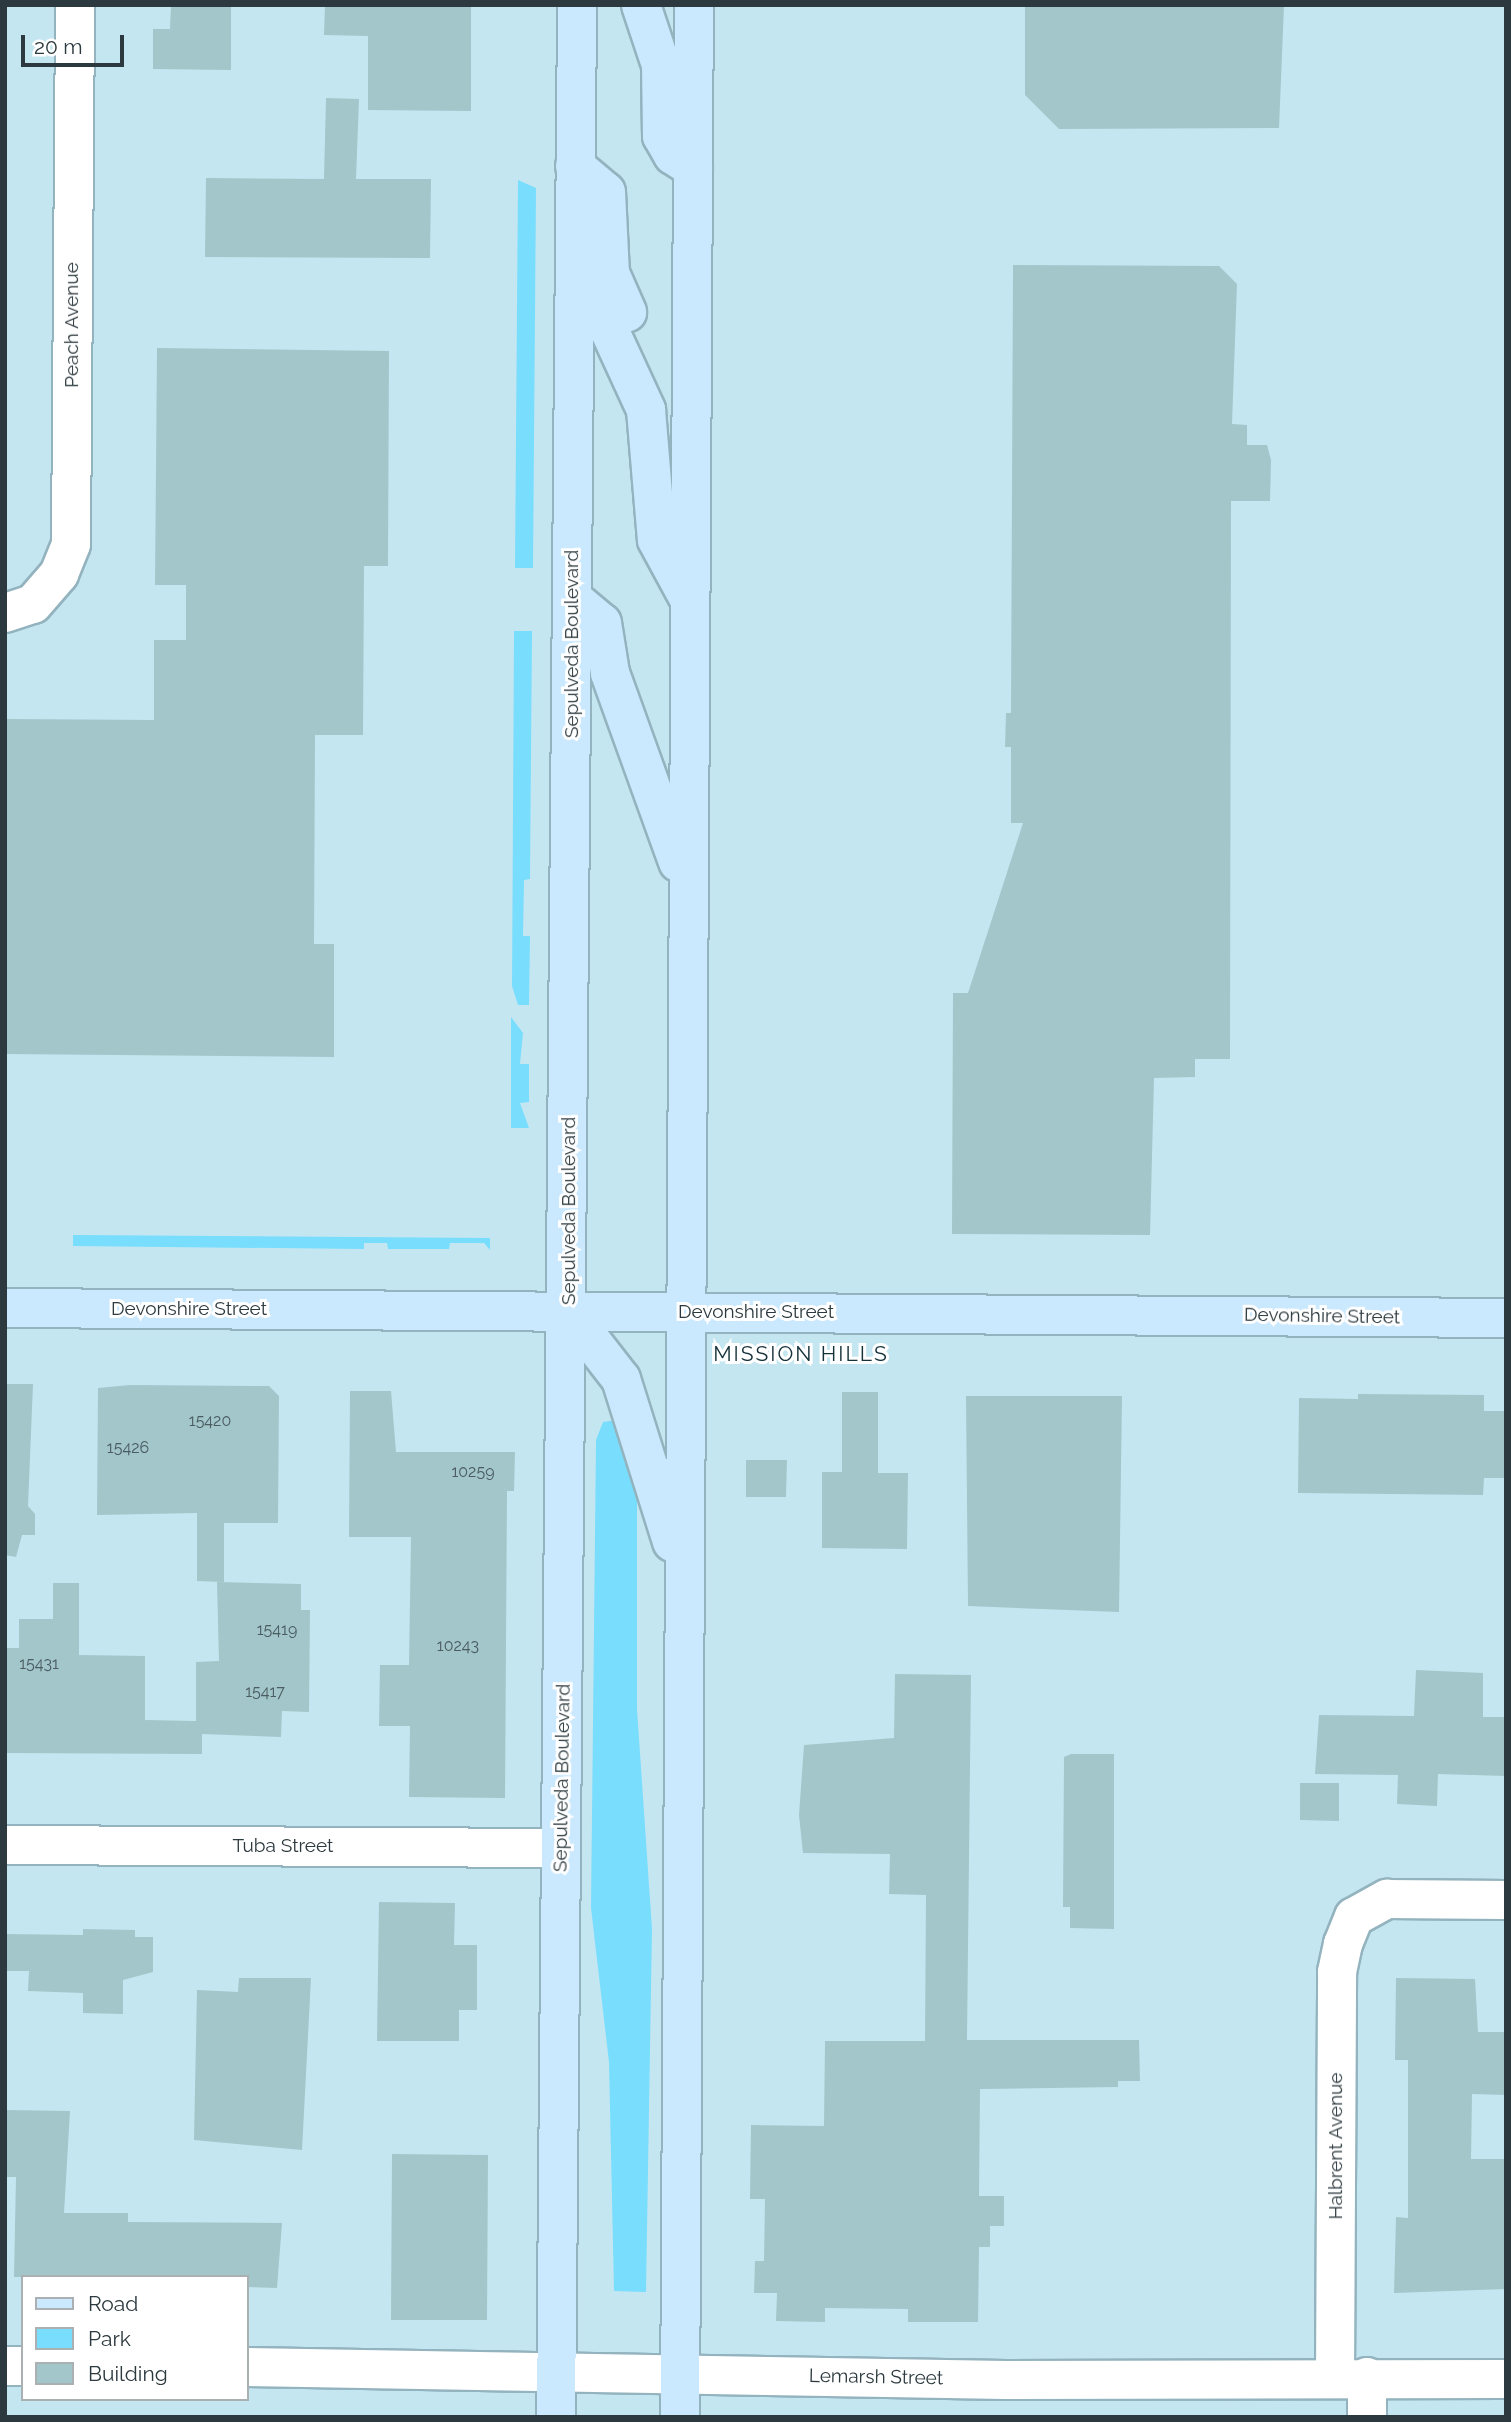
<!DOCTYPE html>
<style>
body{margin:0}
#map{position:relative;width:1511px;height:2422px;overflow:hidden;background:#c4e6f1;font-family:Raleway,sans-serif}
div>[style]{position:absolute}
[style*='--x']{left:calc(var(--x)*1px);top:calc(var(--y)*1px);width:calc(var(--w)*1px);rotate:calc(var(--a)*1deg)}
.green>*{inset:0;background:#79ddfd}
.building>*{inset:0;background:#a2c6c9}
.roads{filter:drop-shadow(2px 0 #93b3be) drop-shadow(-2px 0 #93b3be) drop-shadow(0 2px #93b3be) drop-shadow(0 -2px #93b3be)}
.street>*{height:38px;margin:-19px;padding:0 19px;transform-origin:19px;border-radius:19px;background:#fff}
.primary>*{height:38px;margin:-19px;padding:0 19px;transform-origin:19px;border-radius:19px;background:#cae8fe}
span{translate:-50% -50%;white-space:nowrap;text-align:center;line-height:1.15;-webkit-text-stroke:6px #fff;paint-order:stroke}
.number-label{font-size:16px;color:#4a5c61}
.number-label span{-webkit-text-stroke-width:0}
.street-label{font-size:19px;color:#2c393e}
.neighbourhood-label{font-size:21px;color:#15323b;letter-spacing:2px}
.frame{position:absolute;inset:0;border:7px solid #2c393e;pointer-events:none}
.legend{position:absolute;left:21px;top:2275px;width:228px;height:126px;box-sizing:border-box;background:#fff;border:2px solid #abb0b2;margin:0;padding:9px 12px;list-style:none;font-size:21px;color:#2c393e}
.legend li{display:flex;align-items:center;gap:14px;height:35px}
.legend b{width:35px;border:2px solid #abb0b2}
.scale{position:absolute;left:21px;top:35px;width:103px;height:32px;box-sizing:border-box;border:4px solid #2c393e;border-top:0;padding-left:9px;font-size:21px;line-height:24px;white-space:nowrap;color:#2c393e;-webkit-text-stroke:5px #fff;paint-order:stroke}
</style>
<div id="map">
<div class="green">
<i style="clip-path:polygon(518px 180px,536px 188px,533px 568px,515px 568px)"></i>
<i style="clip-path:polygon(514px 631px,532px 631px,530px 879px,524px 880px,523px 936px,530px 936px,529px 1005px,518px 1005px,512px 986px)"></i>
<i style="clip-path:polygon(511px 1017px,523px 1033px,520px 1064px,529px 1064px,529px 1102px,520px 1103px,529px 1128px,511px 1128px)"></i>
<i style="clip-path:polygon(73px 1235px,490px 1238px,490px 1250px,484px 1243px,450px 1243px,449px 1249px,388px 1249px,387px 1243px,364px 1243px,364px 1249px,73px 1246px)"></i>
<i style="clip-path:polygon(624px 1419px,637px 1469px,637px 1709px,652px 1929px,646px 2292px,614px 2291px,609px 2062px,591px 1908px,596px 1440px,603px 1422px)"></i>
</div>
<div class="building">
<i style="clip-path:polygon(171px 5px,231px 5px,231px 70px,153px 69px,153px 29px,170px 29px)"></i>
<i style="clip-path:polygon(325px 5px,471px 5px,471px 111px,368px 110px,368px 36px,324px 35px)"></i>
<i style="clip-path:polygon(1025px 5px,1284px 5px,1279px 128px,1059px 129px,1025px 95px)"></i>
<i style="clip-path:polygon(326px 98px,359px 99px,356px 179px,431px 179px,430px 258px,205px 257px,206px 178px,324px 179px)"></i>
<i style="clip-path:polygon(1013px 265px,1219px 266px,1237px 284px,1232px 424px,1247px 425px,1247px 445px,1267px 445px,1271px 460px,1270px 501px,1231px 501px,1230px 1059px,1195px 1059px,1195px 1077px,1154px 1078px,1150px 1235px,952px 1234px,953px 993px,968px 993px,1023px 823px,1011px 823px,1011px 747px,1005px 747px,1006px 713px,1011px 713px)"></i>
<i style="clip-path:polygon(157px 348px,389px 351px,388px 566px,364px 566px,363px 735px,315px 735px,314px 944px,334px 944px,334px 1057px,5px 1054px,5px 719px,154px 720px,154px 640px,186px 640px,186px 585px,155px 585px)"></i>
<i style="clip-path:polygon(5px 1384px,33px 1384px,28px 1506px,35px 1514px,35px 1535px,22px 1535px,16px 1557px,5px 1555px)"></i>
<i style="clip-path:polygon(130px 1385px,269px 1386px,279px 1396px,278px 1523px,224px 1523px,224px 1582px,197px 1581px,197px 1513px,97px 1515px,98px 1388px)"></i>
<i style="clip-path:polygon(350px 1391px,391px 1391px,396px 1452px,515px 1452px,514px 1491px,507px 1491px,505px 1798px,409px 1797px,410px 1726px,379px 1726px,380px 1665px,409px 1665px,411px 1537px,349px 1537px)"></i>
<i style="clip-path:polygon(842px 1392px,878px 1392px,878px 1473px,908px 1473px,907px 1549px,822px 1548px,822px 1472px,842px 1472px)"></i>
<i style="clip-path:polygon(1358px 1394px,1484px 1395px,1484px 1411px,1506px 1411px,1506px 1478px,1484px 1478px,1483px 1495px,1298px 1493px,1299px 1398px,1358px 1399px)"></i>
<i style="clip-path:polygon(966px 1396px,1122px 1396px,1119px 1612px,968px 1606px)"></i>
<i style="clip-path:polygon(746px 1460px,787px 1460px,786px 1497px,746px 1497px)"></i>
<i style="clip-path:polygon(217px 1582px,301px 1584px,301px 1610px,310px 1610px,309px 1712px,282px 1711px,281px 1737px,202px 1734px,202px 1754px,5px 1753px,6px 1648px,19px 1648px,19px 1619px,53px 1619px,53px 1583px,79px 1583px,79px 1655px,145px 1656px,145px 1720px,196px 1721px,196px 1662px,219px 1661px)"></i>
<i style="clip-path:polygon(1416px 1670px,1483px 1673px,1483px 1717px,1506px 1717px,1506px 1776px,1438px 1774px,1437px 1806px,1397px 1804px,1398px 1775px,1315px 1774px,1319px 1715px,1414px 1716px)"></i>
<i style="clip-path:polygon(895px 1674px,971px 1675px,967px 2040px,1139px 2040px,1140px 2081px,1118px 2081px,1118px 2087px,980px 2089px,979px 2196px,1004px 2196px,1004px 2226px,990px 2226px,990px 2247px,979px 2247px,978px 2322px,908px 2322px,908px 2309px,825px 2308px,825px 2322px,776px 2321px,777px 2293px,754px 2293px,755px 2261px,764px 2261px,765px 2199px,750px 2199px,751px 2125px,824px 2126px,825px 2041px,925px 2041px,926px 1895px,889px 1894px,890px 1854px,803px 1853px,799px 1815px,804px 1745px,894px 1738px)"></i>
<i style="clip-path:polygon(1071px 1754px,1114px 1754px,1114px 1929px,1070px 1928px,1070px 1907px,1063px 1907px,1064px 1757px)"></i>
<i style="clip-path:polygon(1300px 1783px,1339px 1783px,1339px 1821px,1300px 1820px)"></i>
<i style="clip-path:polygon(379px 1902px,455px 1903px,454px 1945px,477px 1945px,477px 2010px,459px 2010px,459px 2041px,377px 2041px)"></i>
<i style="clip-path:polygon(83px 1929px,135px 1930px,135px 1937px,153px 1937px,153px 1972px,123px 1980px,123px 2014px,83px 2013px,83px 1993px,28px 1991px,29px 1971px,5px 1971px,5px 1934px,83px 1935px)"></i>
<i style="clip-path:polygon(239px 1978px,311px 1978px,302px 2150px,194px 2140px,197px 1990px,238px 1992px)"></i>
<i style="clip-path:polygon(1396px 1978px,1475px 1979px,1478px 2032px,1506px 2032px,1506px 2095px,1472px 2094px,1471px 2159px,1506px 2159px,1506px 2289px,1394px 2293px,1396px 2217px,1408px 2218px,1408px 2060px,1395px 2060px)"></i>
<i style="clip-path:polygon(5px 2110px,70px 2111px,64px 2213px,128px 2213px,128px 2222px,282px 2223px,277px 2288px,247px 2287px,247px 2277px,14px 2277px,16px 2177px,5px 2177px)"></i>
<i style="clip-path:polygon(392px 2154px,488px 2155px,487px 2320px,391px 2320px)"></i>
</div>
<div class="roads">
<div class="street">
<i style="--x:5;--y:613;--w:29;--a:-18"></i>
<i style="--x:33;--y:604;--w:40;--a:-49"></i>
<i style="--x:59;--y:574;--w:32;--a:-68"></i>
<i style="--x:71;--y:544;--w:539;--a:-89.57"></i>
<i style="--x:5;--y:1845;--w:556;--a:0.31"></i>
<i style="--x:5;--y:2366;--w:18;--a:0"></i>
<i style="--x:247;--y:2367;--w:759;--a:0.98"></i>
<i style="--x:1006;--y:2380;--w:500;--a:-0.11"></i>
<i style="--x:1335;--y:2377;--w:405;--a:-89.7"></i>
<i style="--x:1337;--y:1972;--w:29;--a:-78"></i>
<i style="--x:1343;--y:1944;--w:29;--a:-68"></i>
<i style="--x:1354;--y:1917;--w:38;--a:-29"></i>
<i style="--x:1387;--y:1899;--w:119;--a:0.5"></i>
<i style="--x:1367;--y:2417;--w:40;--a:-90"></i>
</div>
<div class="primary">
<i style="--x:641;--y:5;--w:63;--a:71.6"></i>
<i style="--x:661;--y:65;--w:71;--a:89.2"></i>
<i style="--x:662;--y:136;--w:22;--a:60"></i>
<i style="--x:673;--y:155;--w:24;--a:33"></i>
<i style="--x:575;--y:166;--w:40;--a:40"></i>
<i style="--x:606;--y:192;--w:81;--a:87.2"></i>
<i style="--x:610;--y:273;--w:43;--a:66.4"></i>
<i style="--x:579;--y:264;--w:161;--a:65.3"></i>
<i style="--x:646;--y:410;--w:130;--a:85.2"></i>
<i style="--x:657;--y:540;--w:65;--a:61.5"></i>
<i style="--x:572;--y:598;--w:39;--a:40"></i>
<i style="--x:602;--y:623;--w:51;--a:80.9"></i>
<i style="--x:610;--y:673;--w:201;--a:70.2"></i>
<i style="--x:5;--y:1308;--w:1501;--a:0.38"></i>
<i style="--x:568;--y:1311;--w:86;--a:52.1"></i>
<i style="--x:621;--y:1379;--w:171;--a:72.6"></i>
<i style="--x:556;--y:2417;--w:2412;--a:-89.5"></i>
<i style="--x:680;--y:2417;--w:2412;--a:-89.67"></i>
</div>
</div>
<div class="number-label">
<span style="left:210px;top:1421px">15420</span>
<span style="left:128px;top:1448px">15426</span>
<span style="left:473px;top:1472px">10259</span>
<span style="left:277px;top:1630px">15419</span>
<span style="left:458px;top:1646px">10243</span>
<span style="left:39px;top:1664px">15431</span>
<span style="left:265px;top:1692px">15417</span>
</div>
<div class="street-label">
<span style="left:72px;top:325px;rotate:-90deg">Peach Avenue</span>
<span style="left:572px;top:644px;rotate:-90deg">Sepulveda Boulevard</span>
<span style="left:569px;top:1211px;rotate:-90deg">Sepulveda Boulevard</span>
<span style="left:189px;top:1309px">Devonshire Street</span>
<span style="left:756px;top:1312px">Devonshire Street</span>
<span style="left:1322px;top:1316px;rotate:1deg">Devonshire Street</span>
<span style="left:562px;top:1778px;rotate:-89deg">Sepulveda Boulevard</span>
<span style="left:283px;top:1846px">Tuba Street</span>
<span style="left:1336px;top:2146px;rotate:-90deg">Halbrent Avenue</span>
<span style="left:876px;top:2377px;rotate:1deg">Lemarsh Street</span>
</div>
<div class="neighbourhood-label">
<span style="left:801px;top:1354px">MISSION HILLS</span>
</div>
<div class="frame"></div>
<ul class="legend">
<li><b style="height:9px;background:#cae8fe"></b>Road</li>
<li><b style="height:19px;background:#79ddfd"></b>Park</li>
<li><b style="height:19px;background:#a2c6c9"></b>Building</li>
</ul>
<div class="scale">20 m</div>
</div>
